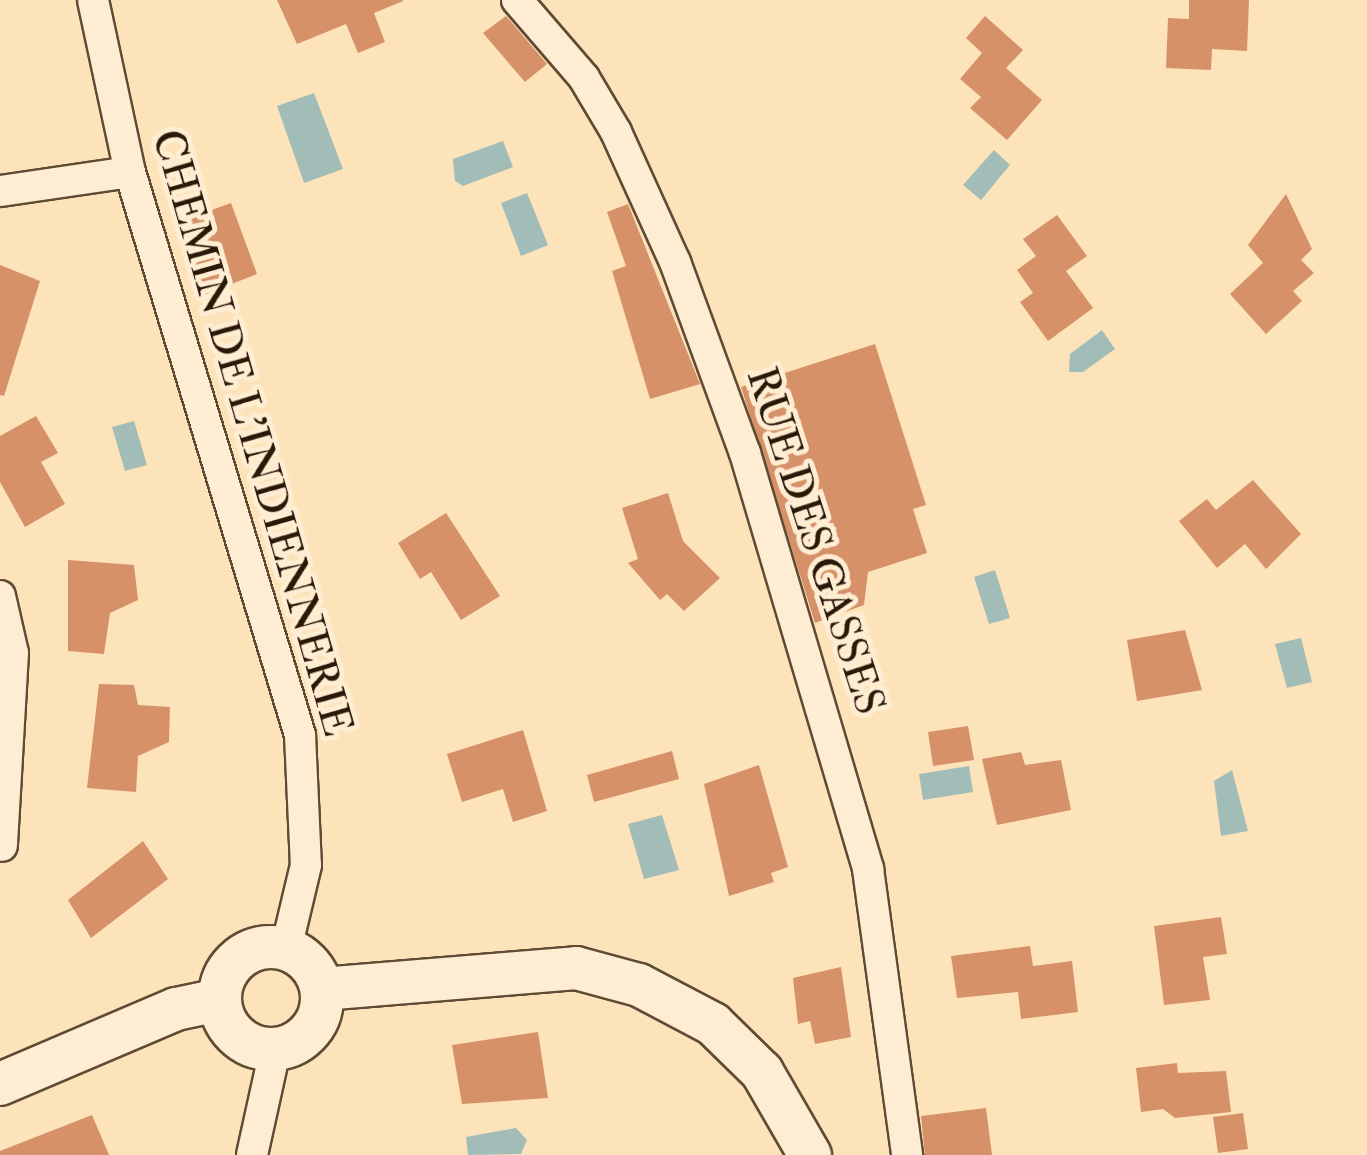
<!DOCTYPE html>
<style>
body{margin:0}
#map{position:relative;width:1367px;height:1155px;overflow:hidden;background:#fde3ba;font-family:"IM FELL Double Pica",serif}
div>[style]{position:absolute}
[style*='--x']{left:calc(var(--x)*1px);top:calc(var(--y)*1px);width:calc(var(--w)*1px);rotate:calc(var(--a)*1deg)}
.water>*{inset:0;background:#a2bdb8}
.building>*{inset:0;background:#d69168}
.roads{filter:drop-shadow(2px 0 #5f4b34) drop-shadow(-2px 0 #5f4b34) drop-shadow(0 2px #5f4b34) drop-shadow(0 -2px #5f4b34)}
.street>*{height:30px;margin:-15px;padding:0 15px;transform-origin:15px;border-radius:15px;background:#feedd2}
.secondary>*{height:42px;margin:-21px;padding:0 21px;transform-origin:21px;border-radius:21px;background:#feedd2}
.secondary>.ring{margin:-21px;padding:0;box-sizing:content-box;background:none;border:42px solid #feedd2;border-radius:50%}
span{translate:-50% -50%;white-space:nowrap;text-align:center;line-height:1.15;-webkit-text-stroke:10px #feedd2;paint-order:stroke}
.street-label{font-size:42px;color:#2a1808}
</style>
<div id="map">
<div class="water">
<i style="clip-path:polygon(314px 93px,343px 169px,304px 183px,277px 106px)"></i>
<i style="clip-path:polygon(503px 141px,513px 167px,463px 186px,455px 181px,453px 159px)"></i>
<i style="clip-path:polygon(994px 150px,1010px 165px,981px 200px,963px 185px)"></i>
<i style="clip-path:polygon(527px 193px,548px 245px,521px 256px,501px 203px)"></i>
<i style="clip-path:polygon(1102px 330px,1115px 349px,1083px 372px,1069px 372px,1070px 354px)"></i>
<i style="clip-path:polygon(134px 421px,147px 465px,125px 471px,112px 427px)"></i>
<i style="clip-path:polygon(995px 570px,1010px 618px,989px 624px,974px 577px)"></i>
<i style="clip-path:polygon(1301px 638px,1312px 682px,1287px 688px,1275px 644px)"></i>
<i style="clip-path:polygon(969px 766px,973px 792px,923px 800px,919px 774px)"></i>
<i style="clip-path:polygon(1232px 770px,1248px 831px,1221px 836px,1214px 781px)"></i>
<i style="clip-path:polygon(662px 815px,679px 870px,644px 879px,628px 824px)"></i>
<i style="clip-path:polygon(516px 1128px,527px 1140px,521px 1154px,468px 1155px,466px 1137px)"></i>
</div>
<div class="building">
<i style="clip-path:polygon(277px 0,403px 0,403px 1px,374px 13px,385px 42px,358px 53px,346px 24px,297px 44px)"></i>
<i style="clip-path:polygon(1189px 0,1249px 0,1247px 51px,1212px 49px,1211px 70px,1166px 68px,1168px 18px,1189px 19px)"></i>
<i style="clip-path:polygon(506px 16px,547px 64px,525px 82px,483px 33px)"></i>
<i style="clip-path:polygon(985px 16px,1023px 50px,1006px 68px,1042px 100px,1007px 140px,970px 108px,981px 97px,960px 79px,982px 53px,966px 38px)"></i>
<i style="clip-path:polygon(1286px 194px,1312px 249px,1301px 260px,1314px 273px,1293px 291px,1302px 301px,1266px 334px,1230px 294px,1263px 263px,1248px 245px)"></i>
<i style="clip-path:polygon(231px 203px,257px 274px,198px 297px,184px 220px)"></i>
<i style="clip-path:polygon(628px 204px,700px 384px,650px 399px,612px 271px,626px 266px,607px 212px)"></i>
<i style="clip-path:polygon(1057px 215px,1087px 256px,1066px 271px,1093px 308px,1048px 341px,1020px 302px,1033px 293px,1017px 270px,1036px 256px,1023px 239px)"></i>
<i style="clip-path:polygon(0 265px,40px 281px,4px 396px,0 395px)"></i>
<i style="clip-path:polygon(875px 344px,926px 505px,913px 509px,927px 553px,868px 572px,864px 605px,815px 623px,741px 387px)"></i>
<i style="clip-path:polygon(36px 416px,58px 453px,41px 462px,65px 504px,25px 527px,0 482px,0 436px)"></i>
<i style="clip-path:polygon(1253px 480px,1301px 534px,1266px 569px,1245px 544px,1217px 568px,1179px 521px,1207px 499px,1216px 510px)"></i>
<i style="clip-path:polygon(668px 493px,683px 541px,720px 578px,684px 611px,667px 594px,660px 600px,628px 563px,638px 559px,622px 508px)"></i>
<i style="clip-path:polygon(446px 513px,500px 596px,461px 620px,431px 572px,420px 579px,398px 543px)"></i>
<i style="clip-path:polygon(68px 560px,134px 565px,138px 600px,110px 613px,104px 654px,68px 651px)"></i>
<i style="clip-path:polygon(1185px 630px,1202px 690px,1137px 701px,1127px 640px)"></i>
<i style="clip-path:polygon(99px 684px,134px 685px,138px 705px,170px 707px,169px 742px,138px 756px,136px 792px,87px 788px)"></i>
<i style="clip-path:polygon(968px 726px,974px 760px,933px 766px,928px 732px)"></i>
<i style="clip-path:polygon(523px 730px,547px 811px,513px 822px,503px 789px,462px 802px,447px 754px)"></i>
<i style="clip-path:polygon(672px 751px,679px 779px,594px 802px,587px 775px)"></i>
<i style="clip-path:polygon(1021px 752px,1025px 765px,1061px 760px,1071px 810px,997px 825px,982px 759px)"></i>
<i style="clip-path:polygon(759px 765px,788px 867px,771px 873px,774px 882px,729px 896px,704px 784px)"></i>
<i style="clip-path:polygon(143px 841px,168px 879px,91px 938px,68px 900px)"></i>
<i style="clip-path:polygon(1221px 917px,1227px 954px,1203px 957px,1210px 1000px,1164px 1005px,1154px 926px)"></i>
<i style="clip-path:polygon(1030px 946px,1033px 966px,1072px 961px,1078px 1012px,1021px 1019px,1018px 992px,957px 998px,951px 956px)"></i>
<i style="clip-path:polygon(841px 967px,851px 1037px,815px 1044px,810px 1021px,798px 1024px,793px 978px)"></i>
<i style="clip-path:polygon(538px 1032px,548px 1098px,462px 1104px,452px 1045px)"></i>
<i style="clip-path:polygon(1177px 1063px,1178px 1073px,1226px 1071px,1231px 1112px,1175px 1118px,1163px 1109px,1141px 1112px,1136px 1068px)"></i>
<i style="clip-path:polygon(986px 1108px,992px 1155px,925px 1155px,921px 1116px)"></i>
<i style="clip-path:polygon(1243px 1113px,1248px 1149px,1218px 1153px,1213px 1117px)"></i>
<i style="clip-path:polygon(92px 1115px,109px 1155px,0 1155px,0 1151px)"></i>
</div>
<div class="roads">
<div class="street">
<i style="--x:93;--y:0;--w:176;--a:77.9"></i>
<i style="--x:130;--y:172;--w:588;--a:73.2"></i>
<i style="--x:300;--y:735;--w:130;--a:87.4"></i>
<i style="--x:306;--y:865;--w:86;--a:103.4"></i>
<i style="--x:517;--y:0;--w:103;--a:49.3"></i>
<i style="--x:584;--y:78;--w:63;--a:59.3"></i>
<i style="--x:616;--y:132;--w:143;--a:65.6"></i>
<i style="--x:675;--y:262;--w:203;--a:69.9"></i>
<i style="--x:745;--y:453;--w:434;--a:73.5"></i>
<i style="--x:868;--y:869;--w:289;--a:82.2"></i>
<i style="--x:0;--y:191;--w:131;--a:-8.3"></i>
<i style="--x:0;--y:596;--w:58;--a:77.2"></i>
<i style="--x:13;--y:653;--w:193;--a:93.3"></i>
<i style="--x:252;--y:1155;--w:107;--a:-77.6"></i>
</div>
<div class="secondary">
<i class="ring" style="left:220px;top:947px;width:60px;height:60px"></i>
<i style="--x:322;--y:989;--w:255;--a:-4.7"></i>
<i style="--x:576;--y:968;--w:65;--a:15.1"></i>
<i style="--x:639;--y:985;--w:84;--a:27.8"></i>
<i style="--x:713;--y:1024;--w:69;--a:44.4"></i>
<i style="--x:762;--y:1072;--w:96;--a:60"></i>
<i style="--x:0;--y:1084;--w:191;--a:-23.1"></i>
<i style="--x:176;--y:1009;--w:44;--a:-11.8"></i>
</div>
</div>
<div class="street-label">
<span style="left:252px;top:433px;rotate:74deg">CHEMIN DE L'INDIENNERIE</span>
<span style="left:815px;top:541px;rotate:72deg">RUE DES GASSES</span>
</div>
</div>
